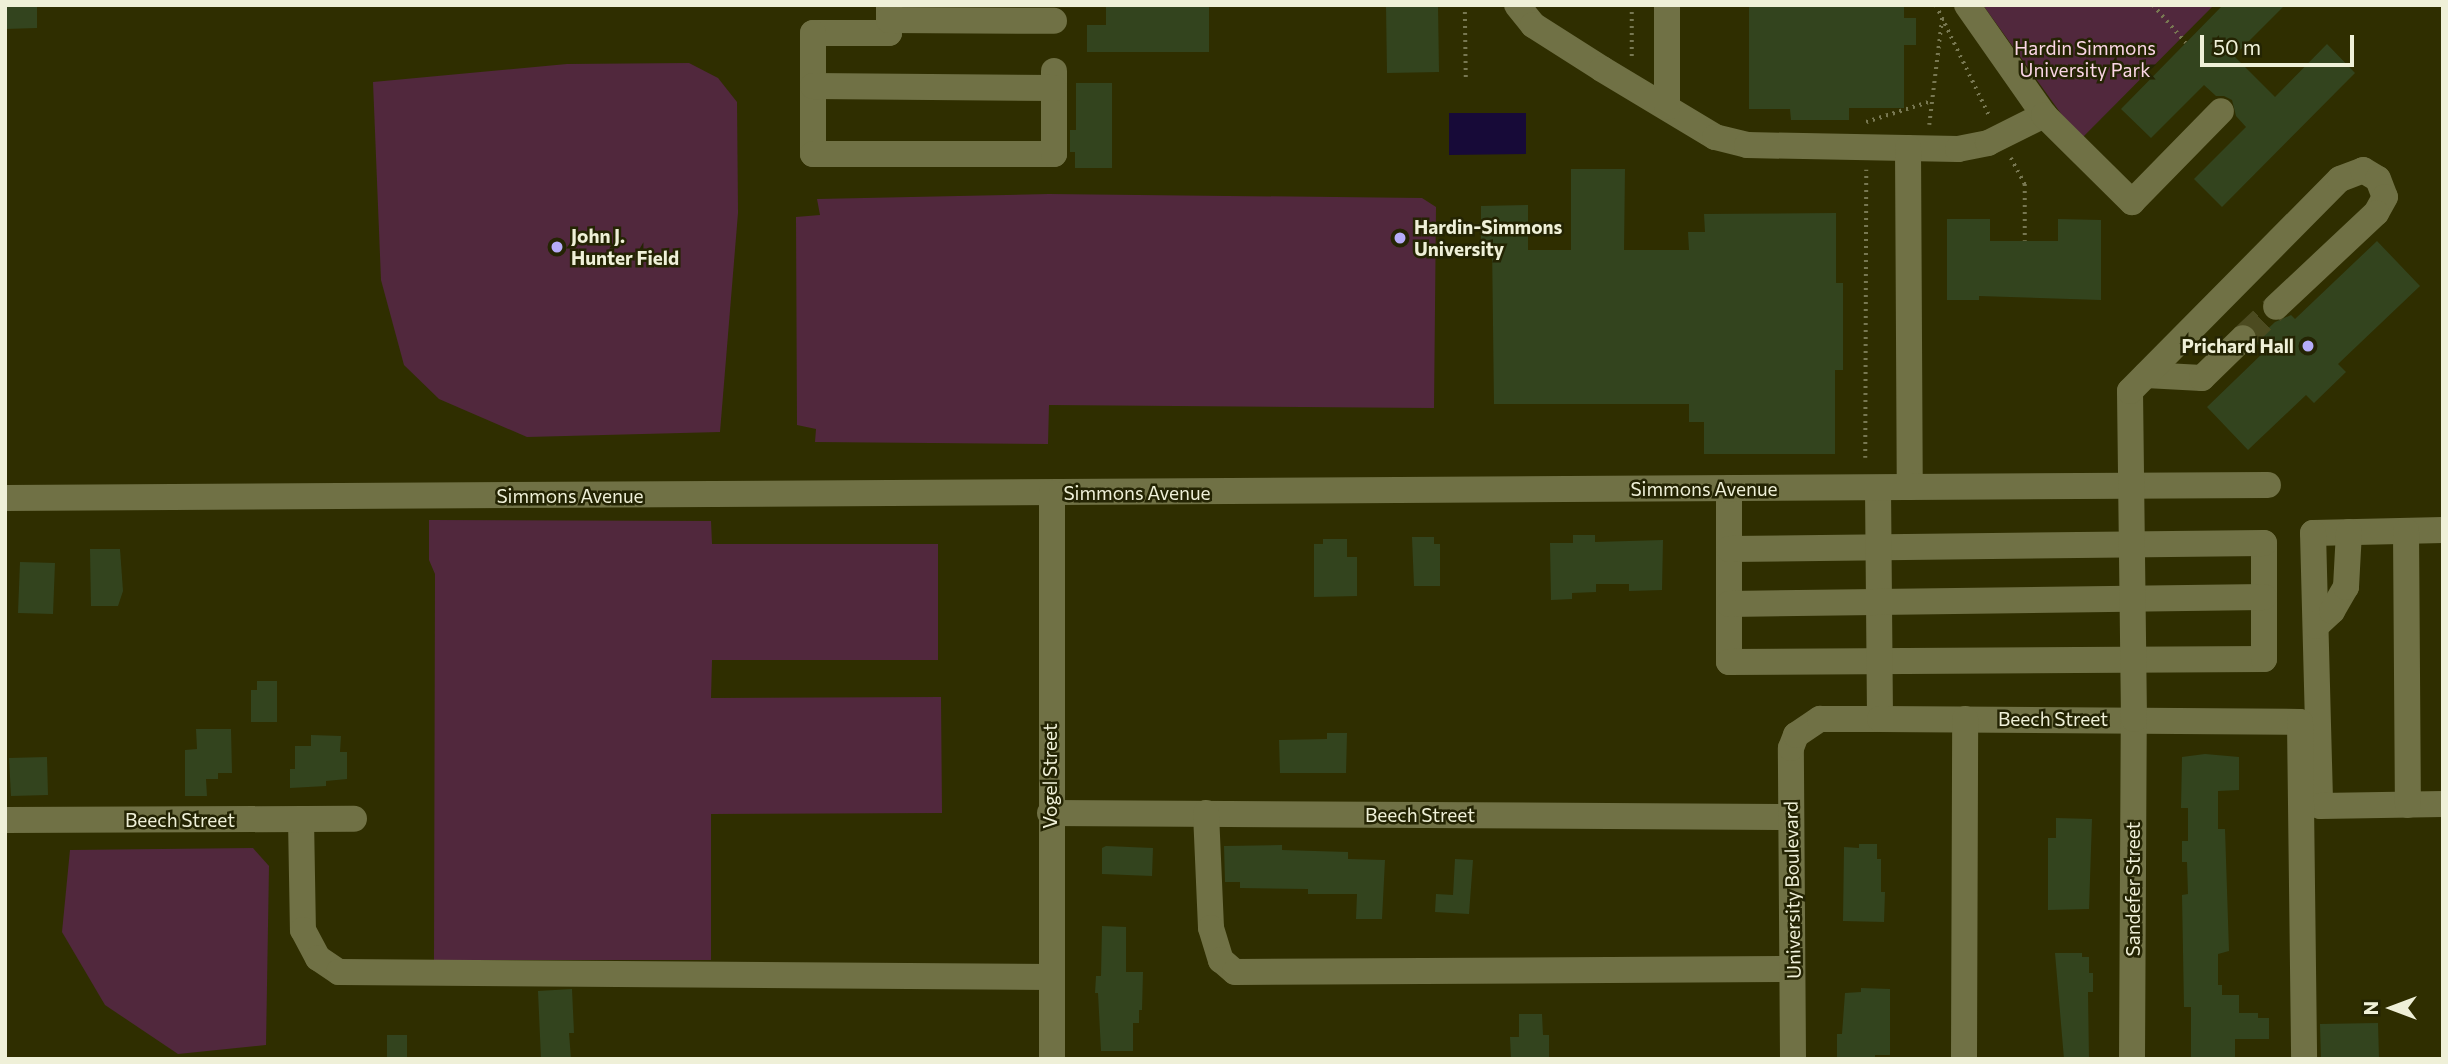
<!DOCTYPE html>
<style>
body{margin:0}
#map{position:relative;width:2448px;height:1064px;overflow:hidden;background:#2f2e00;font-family:Commissioner,sans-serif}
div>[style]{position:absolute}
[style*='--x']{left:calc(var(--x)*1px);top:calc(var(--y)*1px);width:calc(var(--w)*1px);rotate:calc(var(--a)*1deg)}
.green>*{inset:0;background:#51283d}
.water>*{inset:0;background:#170a38}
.building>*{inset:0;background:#33441e}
.minor-tunnel>*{height:26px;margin-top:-13px;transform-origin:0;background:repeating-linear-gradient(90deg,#4c4b20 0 26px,transparent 0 39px)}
.path>*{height:3.5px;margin-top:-1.75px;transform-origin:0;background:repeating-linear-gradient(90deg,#787852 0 2px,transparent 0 7px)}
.minor>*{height:26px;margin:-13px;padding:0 13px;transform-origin:13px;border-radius:13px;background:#707145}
.dots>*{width:19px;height:19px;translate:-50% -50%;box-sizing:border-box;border:4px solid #242403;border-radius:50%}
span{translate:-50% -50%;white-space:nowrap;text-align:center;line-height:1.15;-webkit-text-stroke:5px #242403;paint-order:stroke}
.park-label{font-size:19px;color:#fbd6e6}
.poi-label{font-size:19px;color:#eff0d8;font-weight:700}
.left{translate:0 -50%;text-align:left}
.right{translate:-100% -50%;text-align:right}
.street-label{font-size:19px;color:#eff0d8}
.frame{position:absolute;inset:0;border:7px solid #eff0d8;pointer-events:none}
.north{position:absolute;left:2357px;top:973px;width:70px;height:70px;-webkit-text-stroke:5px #242403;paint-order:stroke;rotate:270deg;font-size:19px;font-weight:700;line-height:28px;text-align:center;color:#eff0d8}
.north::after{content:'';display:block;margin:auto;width:24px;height:32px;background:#eff0d8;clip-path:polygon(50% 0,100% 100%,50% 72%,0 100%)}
.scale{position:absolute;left:2200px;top:35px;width:154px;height:32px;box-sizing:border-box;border:4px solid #eff0d8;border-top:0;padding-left:9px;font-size:21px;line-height:24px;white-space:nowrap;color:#eff0d8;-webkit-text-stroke:5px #242403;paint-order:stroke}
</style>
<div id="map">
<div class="green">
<i style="clip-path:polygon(1983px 5px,2214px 5px,2080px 140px)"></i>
<i style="clip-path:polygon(689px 63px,718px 78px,737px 102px,738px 213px,720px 432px,527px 437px,439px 399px,404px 365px,381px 280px,373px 82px,567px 64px)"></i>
<i style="clip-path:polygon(1049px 194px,1422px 198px,1436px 207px,1434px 408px,1049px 405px,1048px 444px,815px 442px,816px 429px,797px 425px,796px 217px,820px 215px,817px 199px)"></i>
<i style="clip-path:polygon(429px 520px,711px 521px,712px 544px,938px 544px,938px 660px,712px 660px,711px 698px,941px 697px,942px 813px,711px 814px,711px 960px,434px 960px,435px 574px,429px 560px)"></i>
<i style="clip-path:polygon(253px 848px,269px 866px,266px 1045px,178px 1054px,105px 1005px,62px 932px,70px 850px)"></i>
</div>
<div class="water">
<i style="clip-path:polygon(1449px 113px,1526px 113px,1526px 154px,1449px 155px)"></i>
</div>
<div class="building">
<i style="clip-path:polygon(9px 5px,37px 5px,37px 28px,5px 29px,5px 7px)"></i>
<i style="clip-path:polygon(1106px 5px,1209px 5px,1209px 52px,1087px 52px,1087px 25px,1106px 25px)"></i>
<i style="clip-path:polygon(1386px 5px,1438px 5px,1439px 72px,1387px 73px)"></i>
<i style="clip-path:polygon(1749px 5px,1904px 5px,1904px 18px,1916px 18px,1916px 45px,1904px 45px,1904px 108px,1849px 108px,1849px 120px,1791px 120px,1790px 109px,1749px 109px)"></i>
<i style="clip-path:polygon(2223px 5px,2285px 5px,2234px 56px,2275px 97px,2327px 44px,2355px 73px,2222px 207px,2194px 179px,2246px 127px,2236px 116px,2232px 100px,2224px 96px,2216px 96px,2204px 85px,2151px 138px,2121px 109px)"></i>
<i style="clip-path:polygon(1076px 83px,1112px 83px,1112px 168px,1075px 168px,1075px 152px,1070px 152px,1070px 130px,1076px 130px)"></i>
<i style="clip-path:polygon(1571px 169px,1625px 169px,1624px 250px,1689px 250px,1688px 232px,1705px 232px,1704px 214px,1836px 213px,1836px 283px,1843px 283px,1843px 370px,1835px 370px,1835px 454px,1704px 454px,1704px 422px,1689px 422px,1689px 404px,1494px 404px,1492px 243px,1481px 243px,1481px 206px,1528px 205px,1528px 250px,1571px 250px)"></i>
<i style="clip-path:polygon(1947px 219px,1990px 219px,1990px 241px,2058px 241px,2058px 219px,2101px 220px,2101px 300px,1979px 296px,1979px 300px,1947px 300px)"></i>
<i style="clip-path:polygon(2377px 241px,2420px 286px,2338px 364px,2346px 372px,2314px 403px,2306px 395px,2248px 450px,2207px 407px,2265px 351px,2257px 344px,2258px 338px,2275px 322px,2291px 315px,2295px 319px)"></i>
<i style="clip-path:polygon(1573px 535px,1595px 535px,1595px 542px,1663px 540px,1662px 590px,1629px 591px,1629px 584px,1596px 584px,1596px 592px,1572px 593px,1572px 599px,1551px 600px,1550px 543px,1573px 543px)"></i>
<i style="clip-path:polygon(1412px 537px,1434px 537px,1434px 544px,1440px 544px,1440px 586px,1414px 586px)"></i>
<i style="clip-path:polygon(1323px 539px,1347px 539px,1347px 557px,1357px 557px,1357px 596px,1314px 597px,1314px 544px,1323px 544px)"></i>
<i style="clip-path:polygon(90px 549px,120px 549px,123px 591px,118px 606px,91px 606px)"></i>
<i style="clip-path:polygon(20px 562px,55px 563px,53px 614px,18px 613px)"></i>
<i style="clip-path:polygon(257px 681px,277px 681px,277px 722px,251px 722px,251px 690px,257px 690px)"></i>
<i style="clip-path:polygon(196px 729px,231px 729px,232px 773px,218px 773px,218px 779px,206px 779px,207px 796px,185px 796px,185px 750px,197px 749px)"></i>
<i style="clip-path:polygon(1327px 733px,1347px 733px,1346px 773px,1280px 773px,1279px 740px,1327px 739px)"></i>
<i style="clip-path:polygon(311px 735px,341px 736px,340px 752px,347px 752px,347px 779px,326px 781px,326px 786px,290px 788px,290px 769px,295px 769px,295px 746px,311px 746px)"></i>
<i style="clip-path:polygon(2205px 754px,2239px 757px,2239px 790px,2218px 791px,2218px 829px,2225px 829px,2229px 951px,2218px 954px,2218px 985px,2222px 985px,2222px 995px,2239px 995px,2239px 1013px,2258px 1013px,2258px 1018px,2269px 1018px,2269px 1039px,2235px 1039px,2235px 1059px,2191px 1059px,2191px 1007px,2184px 1007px,2182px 895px,2188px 894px,2187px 862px,2182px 862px,2182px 841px,2188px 841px,2188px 808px,2181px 808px,2182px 757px)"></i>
<i style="clip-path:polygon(47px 757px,48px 795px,11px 796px,9px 758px)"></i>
<i style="clip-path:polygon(2056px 818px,2092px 819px,2089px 909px,2048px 910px,2048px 838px,2056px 838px)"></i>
<i style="clip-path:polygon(1859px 844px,1877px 844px,1877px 859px,1881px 859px,1881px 892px,1885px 892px,1884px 922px,1843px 921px,1844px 847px,1859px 848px)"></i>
<i style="clip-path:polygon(1282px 845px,1282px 850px,1348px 852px,1348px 859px,1385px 860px,1382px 919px,1356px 919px,1357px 894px,1308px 894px,1308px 889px,1240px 888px,1240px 882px,1225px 882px,1224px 846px)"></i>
<i style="clip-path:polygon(1106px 846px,1153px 848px,1152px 876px,1102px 874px,1102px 848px)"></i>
<i style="clip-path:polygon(1455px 859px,1473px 860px,1469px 914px,1435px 912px,1436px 894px,1453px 895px)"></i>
<i style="clip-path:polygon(1102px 926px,1126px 927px,1126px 972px,1143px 972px,1142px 1010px,1139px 1010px,1139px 1023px,1133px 1023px,1133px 1051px,1101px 1051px,1098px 993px,1095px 993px,1096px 976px,1101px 976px)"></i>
<i style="clip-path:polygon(2055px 953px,2082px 953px,2082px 957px,2089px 957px,2089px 973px,2093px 973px,2093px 992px,2088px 992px,2089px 1059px,2064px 1059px)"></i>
<i style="clip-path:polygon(1861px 988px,1890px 989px,1890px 1055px,1875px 1055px,1875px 1059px,1837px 1059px,1837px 1034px,1842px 1034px,1845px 993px,1861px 992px)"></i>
<i style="clip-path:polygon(572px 989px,574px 1033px,569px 1033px,571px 1059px,541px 1059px,538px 991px)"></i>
<i style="clip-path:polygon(1519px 1014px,1542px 1014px,1543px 1035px,1549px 1035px,1549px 1059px,1511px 1059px,1510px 1037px,1519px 1037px)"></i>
<i style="clip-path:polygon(2378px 1023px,2379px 1059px,2321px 1059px,2320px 1024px)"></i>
<i style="clip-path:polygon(387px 1035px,407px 1035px,407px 1059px,387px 1059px)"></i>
</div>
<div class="minor-tunnel">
<i style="--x:2243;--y:338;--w:45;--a:-43.2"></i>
</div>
<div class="path">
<i style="--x:1465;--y:5;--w:73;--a:89.2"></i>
<i style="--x:1632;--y:5;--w:54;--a:90"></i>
<i style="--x:1936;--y:5;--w:124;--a:64.3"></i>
<i style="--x:2153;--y:5;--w:50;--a:49"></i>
<i style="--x:1866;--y:122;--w:69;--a:-17.7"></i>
<i style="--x:1929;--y:125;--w:108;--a:-83.1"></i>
<i style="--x:2011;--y:158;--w:30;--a:62"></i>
<i style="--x:2025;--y:184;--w:57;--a:90"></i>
<i style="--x:1865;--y:458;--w:288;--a:-89.8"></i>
</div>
<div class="minor">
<i style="--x:889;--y:5;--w:28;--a:90"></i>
<i style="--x:889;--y:33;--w:76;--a:180"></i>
<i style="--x:813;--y:33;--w:121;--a:90"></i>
<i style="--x:813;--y:154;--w:241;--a:0"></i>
<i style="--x:1054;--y:154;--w:83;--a:-90"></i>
<i style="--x:1517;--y:5;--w:26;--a:51"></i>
<i style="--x:1533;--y:25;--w:82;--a:32.5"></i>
<i style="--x:1602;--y:69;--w:132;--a:31"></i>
<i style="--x:1715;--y:137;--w:33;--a:14"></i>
<i style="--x:1747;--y:145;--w:211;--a:1.1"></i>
<i style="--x:1958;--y:149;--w:31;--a:-11"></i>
<i style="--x:1988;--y:143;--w:63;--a:-26.6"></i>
<i style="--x:1667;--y:5;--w:102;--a:90"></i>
<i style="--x:1967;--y:5;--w:134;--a:55"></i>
<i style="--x:2044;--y:115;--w:124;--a:44.7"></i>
<i style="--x:2132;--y:202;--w:127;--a:-45.6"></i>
<i style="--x:889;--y:20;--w:165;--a:0.3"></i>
<i style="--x:813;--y:86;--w:241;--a:0.5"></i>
<i style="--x:1908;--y:148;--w:339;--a:89.7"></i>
<i style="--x:2146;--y:375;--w:56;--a:3.1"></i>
<i style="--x:2202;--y:378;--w:57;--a:-44.3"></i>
<i style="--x:1729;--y:488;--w:174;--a:90"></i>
<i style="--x:1729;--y:662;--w:535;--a:-0.32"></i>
<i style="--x:2264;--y:659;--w:116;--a:-90"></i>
<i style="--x:2264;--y:543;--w:535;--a:179.36"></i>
<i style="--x:1878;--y:488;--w:231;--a:89.5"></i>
<i style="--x:5;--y:498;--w:2263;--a:-0.33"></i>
<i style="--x:2443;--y:530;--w:130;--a:178.7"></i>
<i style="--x:2313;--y:533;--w:273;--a:88.5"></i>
<i style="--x:2320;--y:806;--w:123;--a:-0.9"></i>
<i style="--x:2406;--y:531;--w:274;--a:89.6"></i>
<i style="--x:1729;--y:604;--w:535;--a:-0.75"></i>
<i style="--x:2316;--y:626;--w:22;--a:-43"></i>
<i style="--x:2332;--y:611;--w:28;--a:-60"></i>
<i style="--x:2346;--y:587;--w:55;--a:-86.9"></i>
<i style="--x:1050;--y:813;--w:740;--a:0.31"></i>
<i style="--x:1206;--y:813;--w:115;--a:87.5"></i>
<i style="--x:1211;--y:928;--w:34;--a:73"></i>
<i style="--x:1221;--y:960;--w:18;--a:41"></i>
<i style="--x:1235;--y:972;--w:557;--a:-0.31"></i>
<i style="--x:301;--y:819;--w:111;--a:89"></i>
<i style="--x:303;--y:930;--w:32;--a:62"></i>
<i style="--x:318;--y:958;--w:25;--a:34"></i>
<i style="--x:339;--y:972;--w:712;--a:0.4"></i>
<i style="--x:5;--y:820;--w:349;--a:-0.2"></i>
<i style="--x:1052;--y:1059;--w:566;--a:-90"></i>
<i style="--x:1793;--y:1059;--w:311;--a:-90.4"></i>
<i style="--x:1791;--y:748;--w:14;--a:-69"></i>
<i style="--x:1796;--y:735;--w:29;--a:-34"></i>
<i style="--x:1820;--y:719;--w:60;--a:0"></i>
<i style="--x:1880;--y:719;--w:420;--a:0.4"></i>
<i style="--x:2300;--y:722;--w:337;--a:89.3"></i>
<i style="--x:1964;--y:1059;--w:340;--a:-89.8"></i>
<i style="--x:2132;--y:1059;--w:340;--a:-89.7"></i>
<i style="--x:2134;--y:719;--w:328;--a:-90.7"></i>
<i style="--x:2130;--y:391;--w:298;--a:-45.3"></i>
<i style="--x:2340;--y:179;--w:25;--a:-21"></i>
<i style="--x:2363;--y:170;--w:17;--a:31"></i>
<i style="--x:2378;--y:179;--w:19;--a:69"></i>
<i style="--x:2385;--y:197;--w:18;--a:119"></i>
<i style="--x:2376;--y:213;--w:137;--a:136.8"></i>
</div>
<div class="dots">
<i style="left:1400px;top:238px;background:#b6acf8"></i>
<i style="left:557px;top:247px;background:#b6acf8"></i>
<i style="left:2308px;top:346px;background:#b6acf8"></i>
</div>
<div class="park-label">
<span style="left:2085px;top:59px">Hardin Simmons<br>University Park</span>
</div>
<div class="poi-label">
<span class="left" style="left:1414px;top:238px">Hardin-Simmons<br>University</span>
<span class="left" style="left:571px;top:247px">John J.<br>Hunter Field</span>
<span class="right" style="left:2294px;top:346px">Prichard Hall</span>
</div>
<div class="street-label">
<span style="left:1704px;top:489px">Simmons Avenue</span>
<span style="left:1137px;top:493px">Simmons Avenue</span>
<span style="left:570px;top:496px">Simmons Avenue</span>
<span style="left:2053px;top:719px">Beech Street</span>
<span style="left:1050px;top:776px;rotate:-90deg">Vogel Street</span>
<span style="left:1420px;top:815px">Beech Street</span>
<span style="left:180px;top:820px">Beech Street</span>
<span style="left:2133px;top:889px;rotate:-90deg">Sandefer Street</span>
<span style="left:1792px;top:890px;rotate:-91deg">University Boulevard</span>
</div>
<div class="frame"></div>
<div class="north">N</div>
<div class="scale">50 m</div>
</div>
